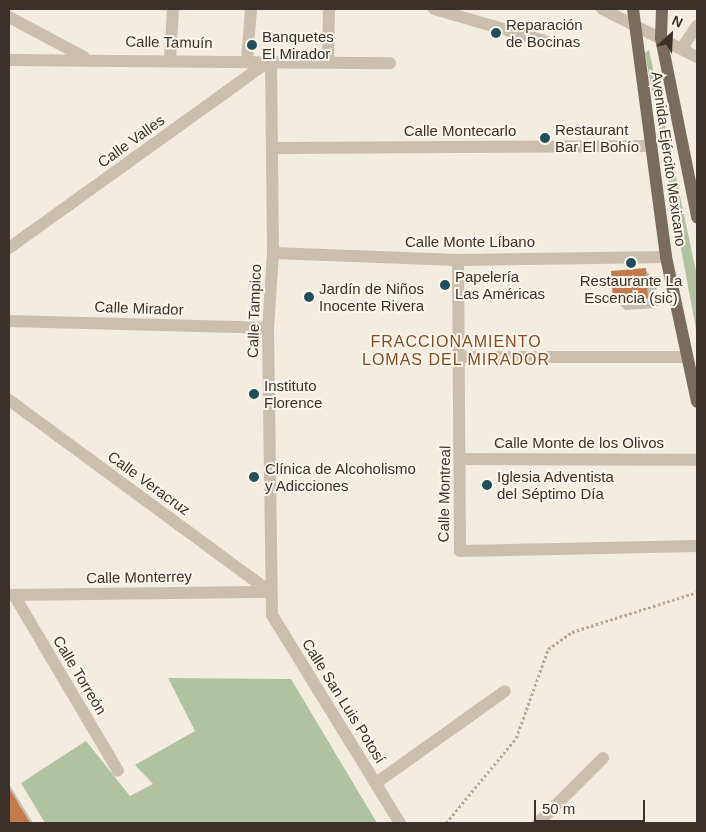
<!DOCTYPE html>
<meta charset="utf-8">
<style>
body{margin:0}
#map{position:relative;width:706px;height:832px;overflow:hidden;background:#f3ede0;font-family:Arial,sans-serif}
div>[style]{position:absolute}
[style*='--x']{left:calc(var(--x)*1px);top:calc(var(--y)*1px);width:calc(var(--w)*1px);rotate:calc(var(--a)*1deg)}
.green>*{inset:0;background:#b1c2a0}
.shadow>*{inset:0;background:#0003}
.building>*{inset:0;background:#c37b4e}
.path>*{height:2.5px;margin-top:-1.25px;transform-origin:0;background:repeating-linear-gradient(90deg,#b7a996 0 2.5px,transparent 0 5px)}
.minor>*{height:12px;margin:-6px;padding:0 6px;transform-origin:6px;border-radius:6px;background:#cbbeac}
.major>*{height:12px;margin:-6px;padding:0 6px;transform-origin:6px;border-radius:6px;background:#7a6b5c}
.dots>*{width:14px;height:14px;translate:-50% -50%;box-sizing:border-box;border:2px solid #faf6ec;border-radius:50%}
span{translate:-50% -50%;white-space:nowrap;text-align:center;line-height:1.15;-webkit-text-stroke:4px #faf6ec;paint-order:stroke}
.poi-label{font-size:15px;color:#39312a}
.left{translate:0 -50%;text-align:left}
.street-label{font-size:15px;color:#39312a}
.neighbourhood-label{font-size:16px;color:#864b25;letter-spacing:1px}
.frame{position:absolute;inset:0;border:10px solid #39312a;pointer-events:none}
.north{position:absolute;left:646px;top:10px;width:50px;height:50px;-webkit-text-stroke:4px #faf6ec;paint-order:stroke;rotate:25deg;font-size:14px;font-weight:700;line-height:20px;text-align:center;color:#39312a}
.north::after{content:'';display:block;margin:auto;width:18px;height:22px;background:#39312a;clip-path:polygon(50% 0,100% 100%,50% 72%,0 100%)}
.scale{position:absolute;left:534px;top:800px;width:111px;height:22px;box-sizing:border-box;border:2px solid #39312a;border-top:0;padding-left:6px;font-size:15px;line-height:18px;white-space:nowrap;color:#39312a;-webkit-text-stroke:4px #faf6ec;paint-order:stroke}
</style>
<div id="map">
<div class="green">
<i style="clip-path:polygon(649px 50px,697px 276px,697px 335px,645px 53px)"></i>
<i style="clip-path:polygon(168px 678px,291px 679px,377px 823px,45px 823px,21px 783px,86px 741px,130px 796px,153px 784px,135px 765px,195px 731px)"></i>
</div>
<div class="shadow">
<i style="clip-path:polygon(645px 270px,656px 280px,658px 308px,625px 310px,615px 300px)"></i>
<i style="clip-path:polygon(9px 784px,33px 823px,9px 823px)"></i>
</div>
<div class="building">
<i style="clip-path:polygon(646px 268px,648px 298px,613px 300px,611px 271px)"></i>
<i style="clip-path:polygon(9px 788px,30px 823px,9px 823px)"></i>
</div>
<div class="path">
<i style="--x:446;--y:823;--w:110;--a:-50.5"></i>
<i style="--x:516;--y:738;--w:95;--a:-70.2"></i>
<i style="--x:548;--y:649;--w:29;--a:-35"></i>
<i style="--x:572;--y:632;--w:131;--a:-17.7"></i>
</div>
<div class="minor">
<i style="--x:434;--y:9;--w:116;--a:16.1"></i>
<i style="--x:602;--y:9;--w:106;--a:26.8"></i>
<i style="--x:9;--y:17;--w:85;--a:28.1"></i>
<i style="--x:682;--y:48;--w:27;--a:-56"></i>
<i style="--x:170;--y:58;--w:49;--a:-86.5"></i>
<i style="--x:9;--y:60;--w:381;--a:0.5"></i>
<i style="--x:247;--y:60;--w:51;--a:-85.5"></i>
<i style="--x:271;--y:60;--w:193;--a:89.4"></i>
<i style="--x:273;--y:253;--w:75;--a:93.8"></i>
<i style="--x:268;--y:328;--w:287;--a:89.2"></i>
<i style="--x:272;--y:615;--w:244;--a:58.4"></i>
<i style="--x:328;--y:60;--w:51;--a:-88.9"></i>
<i style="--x:272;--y:148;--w:377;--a:-0.3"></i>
<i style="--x:9;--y:248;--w:322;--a:-35.7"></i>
<i style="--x:273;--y:253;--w:185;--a:2.2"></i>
<i style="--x:458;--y:260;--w:208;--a:-0.8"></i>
<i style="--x:458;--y:260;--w:291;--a:89.6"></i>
<i style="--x:460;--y:551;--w:237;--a:-1.2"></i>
<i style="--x:9;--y:321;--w:259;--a:1.5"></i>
<i style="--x:458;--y:357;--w:229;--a:0"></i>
<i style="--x:9;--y:400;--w:324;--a:36.3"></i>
<i style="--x:461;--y:459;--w:236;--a:0.2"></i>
<i style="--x:9;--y:595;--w:261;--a:-0.7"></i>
<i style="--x:14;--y:595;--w:204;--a:59.4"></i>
<i style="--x:376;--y:783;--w:158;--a:-35.5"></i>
<i style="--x:538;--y:823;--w:92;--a:-45"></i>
</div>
<div class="major">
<i style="--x:633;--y:9;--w:250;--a:82.4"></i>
<i style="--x:666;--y:257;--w:148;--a:77.9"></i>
<i style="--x:662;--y:9;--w:29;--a:92"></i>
<i style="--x:661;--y:38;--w:183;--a:78.6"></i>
</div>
<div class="dots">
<i style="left:496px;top:33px;background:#214e5a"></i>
<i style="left:252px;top:45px;background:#214e5a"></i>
<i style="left:545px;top:138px;background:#214e5a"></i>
<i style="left:631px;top:263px;background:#214e5a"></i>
<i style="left:445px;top:285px;background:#214e5a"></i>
<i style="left:309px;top:297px;background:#214e5a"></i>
<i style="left:254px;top:394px;background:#214e5a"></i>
<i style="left:254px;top:477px;background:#214e5a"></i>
<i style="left:487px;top:485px;background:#214e5a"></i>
</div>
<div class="poi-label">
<span class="left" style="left:506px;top:33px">Reparación<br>de Bocinas</span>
<span class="left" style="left:262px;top:45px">Banquetes<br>El Mirador</span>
<span class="left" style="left:555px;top:138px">Restaurant<br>Bar El Bohío</span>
<span class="left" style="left:455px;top:285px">Papelería<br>Las Américas</span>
<span style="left:631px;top:289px">Restaurante La<br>Escencia (sic)</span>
<span class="left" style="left:319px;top:297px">Jardín de Niños<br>Inocente Rivera</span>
<span class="left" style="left:264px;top:394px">Instituto<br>Florence</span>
<span class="left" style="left:265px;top:477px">Clínica de Alcoholismo<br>y Adicciones</span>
<span class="left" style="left:497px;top:485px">Iglesia Adventista<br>del Séptimo Día</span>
</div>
<div class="street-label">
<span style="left:169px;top:42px;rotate:1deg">Calle Tamuín</span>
<span style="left:460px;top:131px">Calle Montecarlo</span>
<span style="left:131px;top:141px;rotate:-36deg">Calle Valles</span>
<span style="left:669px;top:159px;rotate:82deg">Avenida Ejército Mexicano</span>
<span style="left:470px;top:242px">Calle Monte Líbano</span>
<span style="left:139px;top:308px;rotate:2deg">Calle Mirador</span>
<span style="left:254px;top:311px;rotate:-88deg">Calle Tampico</span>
<span style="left:579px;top:443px">Calle Monte de los Olivos</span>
<span style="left:149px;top:483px;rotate:36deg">Calle Veracruz</span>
<span style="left:444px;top:494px;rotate:-89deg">Calle Montreal</span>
<span style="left:139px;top:577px;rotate:-1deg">Calle Monterrey</span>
<span style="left:80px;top:675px;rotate:59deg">Calle Torreón</span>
<span style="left:344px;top:701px;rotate:58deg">Calle San Luis Potosí</span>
</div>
<div class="neighbourhood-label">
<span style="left:456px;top:351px">FRACCIONAMIENTO<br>LOMAS DEL MIRADOR</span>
</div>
<div class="frame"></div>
<div class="north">N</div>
<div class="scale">50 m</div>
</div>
